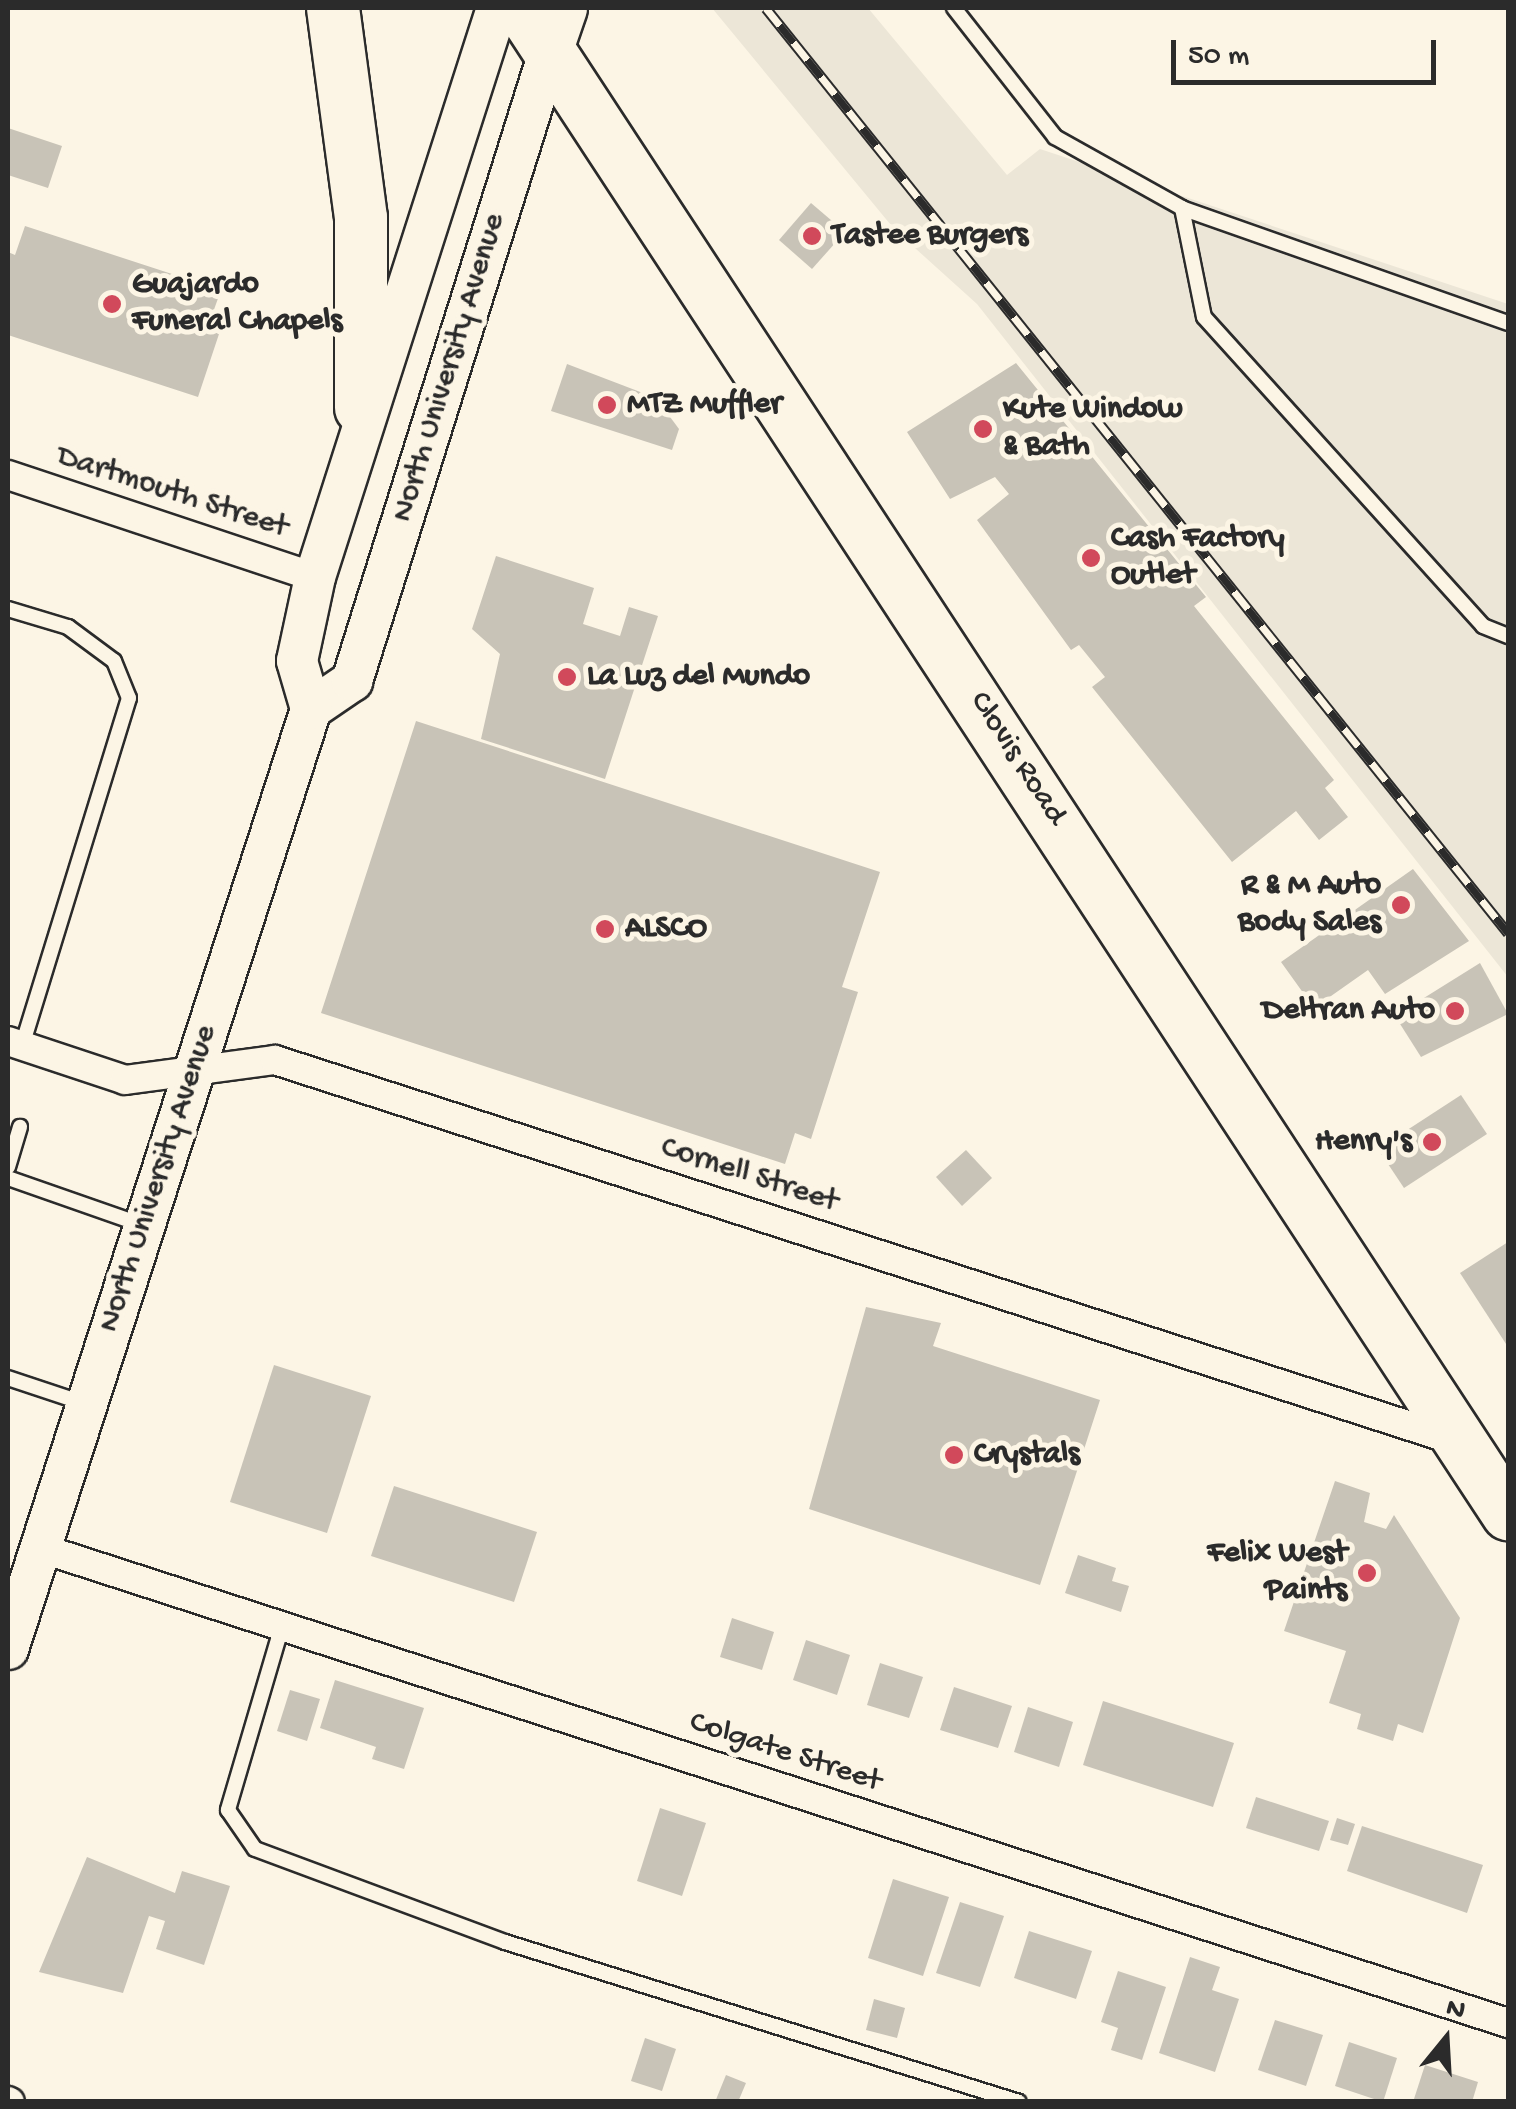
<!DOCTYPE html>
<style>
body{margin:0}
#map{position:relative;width:1516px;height:2109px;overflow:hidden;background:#fcf5e5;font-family:"Gochi Hand",sans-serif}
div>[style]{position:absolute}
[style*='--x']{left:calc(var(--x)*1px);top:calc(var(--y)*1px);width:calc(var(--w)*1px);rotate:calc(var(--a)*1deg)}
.built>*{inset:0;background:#ece6d7}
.building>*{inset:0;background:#c8c3b7}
.roads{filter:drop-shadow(2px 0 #2b2b2b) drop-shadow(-2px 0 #2b2b2b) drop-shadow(0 2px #2b2b2b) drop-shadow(0 -2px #2b2b2b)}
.lane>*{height:14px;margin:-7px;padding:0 7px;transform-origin:7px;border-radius:7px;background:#fcf5e5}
.street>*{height:28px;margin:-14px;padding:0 14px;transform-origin:14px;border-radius:14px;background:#fcf5e5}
.secondary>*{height:40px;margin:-20px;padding:0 20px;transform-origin:20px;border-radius:20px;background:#fcf5e5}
.primary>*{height:45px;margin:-22.5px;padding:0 22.5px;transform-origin:22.5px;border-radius:22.5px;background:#fcf5e5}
.highway>*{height:52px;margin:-26px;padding:0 26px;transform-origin:26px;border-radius:26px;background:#fcf5e5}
.rail>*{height:11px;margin-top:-5.5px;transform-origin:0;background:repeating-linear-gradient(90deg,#fcf5e5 0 22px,#2b2b2b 0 44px);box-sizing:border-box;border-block:2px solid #2b2b2b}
.dots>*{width:28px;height:28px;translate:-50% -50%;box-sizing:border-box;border:5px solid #fcf5e5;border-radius:50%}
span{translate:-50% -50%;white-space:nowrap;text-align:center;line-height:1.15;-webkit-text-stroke:10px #fcf5e5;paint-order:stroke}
.poi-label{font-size:32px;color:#2b2b2b;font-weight:700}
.left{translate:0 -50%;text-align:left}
.right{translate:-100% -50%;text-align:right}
.street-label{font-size:32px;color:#2b2b2b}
.frame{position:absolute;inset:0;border:10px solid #2b2b2b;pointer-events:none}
.north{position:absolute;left:1396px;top:1989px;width:100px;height:100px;-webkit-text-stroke:8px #fcf5e5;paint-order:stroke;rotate:18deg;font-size:28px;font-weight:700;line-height:40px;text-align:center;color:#2b2b2b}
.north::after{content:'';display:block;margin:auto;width:35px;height:45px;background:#2b2b2b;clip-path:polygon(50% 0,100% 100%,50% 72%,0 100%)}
.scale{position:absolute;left:1171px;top:40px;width:265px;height:45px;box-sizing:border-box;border:5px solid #2b2b2b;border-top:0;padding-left:12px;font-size:30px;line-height:35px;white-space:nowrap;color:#2b2b2b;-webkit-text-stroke:8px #fcf5e5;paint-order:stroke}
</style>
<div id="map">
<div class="built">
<i style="clip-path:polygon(712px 8px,868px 8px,1007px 175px,1040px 149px,1508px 304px,1508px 977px,977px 304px,895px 230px)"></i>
</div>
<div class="building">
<i style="clip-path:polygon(8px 128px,62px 146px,48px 188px,8px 175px)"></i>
<i style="clip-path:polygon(811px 203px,845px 232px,812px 269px,779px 240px)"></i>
<i style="clip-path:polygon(25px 226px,221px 290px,211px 318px,223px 322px,198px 397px,8px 335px,8px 252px,15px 255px)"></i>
<i style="clip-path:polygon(1016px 363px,1206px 597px,1194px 606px,1334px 780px,1325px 788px,1348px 817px,1319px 840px,1296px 811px,1232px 862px,1092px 687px,1105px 677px,1079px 645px,1071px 650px,977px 520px,1009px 494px,995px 477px,950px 499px,907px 432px)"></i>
<i style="clip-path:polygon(567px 364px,656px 398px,679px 429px,672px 450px,551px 411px)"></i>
<i style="clip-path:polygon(496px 556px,594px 588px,583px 624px,620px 636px,629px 607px,658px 616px,605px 779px,481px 739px,500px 654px,472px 629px)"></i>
<i style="clip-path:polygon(416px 721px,880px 872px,842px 987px,858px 992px,811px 1139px,795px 1133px,785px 1164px,321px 1013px)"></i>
<i style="clip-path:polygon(1413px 869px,1469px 941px,1385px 994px,1368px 970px,1314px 1008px,1281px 962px)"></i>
<i style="clip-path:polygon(1480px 963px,1508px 1014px,1421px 1057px,1395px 1016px)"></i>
<i style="clip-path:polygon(1461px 1095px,1487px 1134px,1404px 1188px,1378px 1149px)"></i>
<i style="clip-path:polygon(966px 1150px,992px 1178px,962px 1206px,936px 1177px)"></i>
<i style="clip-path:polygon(1508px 1242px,1508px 1347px,1460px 1273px)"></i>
<i style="clip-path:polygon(866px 1307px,941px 1323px,933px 1346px,1100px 1400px,1040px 1585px,809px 1509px)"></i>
<i style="clip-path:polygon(274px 1365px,371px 1396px,327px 1533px,230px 1502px)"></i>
<i style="clip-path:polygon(1335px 1481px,1370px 1493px,1364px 1522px,1386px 1529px,1394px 1515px,1460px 1618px,1423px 1733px,1398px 1724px,1393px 1741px,1357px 1729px,1361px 1714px,1329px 1703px,1346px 1651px,1284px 1631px)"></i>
<i style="clip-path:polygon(394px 1486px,537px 1532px,514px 1602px,371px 1556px)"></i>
<i style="clip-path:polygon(1078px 1555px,1116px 1568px,1112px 1581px,1129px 1586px,1121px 1612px,1065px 1593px)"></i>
<i style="clip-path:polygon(732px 1618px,774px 1632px,762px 1670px,720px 1657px)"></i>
<i style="clip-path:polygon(806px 1640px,850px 1655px,837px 1695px,793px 1680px)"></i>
<i style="clip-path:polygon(880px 1663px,923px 1677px,909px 1718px,867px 1705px)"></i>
<i style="clip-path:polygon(335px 1680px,424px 1708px,404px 1769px,372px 1759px,376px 1747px,320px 1728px)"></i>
<i style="clip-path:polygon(954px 1687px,1012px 1706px,998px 1748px,940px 1730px)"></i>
<i style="clip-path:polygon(290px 1690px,320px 1699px,307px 1741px,277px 1731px)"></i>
<i style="clip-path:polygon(1103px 1701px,1234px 1743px,1213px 1807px,1083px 1765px)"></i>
<i style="clip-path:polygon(1028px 1707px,1073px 1722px,1059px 1767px,1014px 1752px)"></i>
<i style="clip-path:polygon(1256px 1797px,1329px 1821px,1319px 1851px,1246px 1828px)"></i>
<i style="clip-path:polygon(660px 1808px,706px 1823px,682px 1896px,637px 1881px)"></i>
<i style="clip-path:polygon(1337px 1818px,1355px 1824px,1348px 1845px,1330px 1840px)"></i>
<i style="clip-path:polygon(1362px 1826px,1483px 1865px,1467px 1913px,1347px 1871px)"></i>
<i style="clip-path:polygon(87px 1857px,175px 1893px,182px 1871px,230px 1886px,204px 1965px,156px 1949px,165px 1921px,149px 1916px,123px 1993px,39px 1972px)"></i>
<i style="clip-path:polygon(893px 1879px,949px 1897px,923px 1976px,868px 1958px)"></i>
<i style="clip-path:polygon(960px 1902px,1004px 1916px,980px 1987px,936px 1973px)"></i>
<i style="clip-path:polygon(1029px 1931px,1092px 1951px,1076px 1999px,1014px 1978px)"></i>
<i style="clip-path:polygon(1190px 1957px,1220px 1967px,1212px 1990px,1239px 1999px,1215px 2072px,1159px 2053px)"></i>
<i style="clip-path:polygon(1118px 1971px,1166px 1987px,1142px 2060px,1111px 2050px,1118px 2028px,1101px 2022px)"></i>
<i style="clip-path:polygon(874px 1999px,905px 2008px,897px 2038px,866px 2030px)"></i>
<i style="clip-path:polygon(1275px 2020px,1323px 2035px,1306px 2086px,1258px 2070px)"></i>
<i style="clip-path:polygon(645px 2038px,676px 2049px,662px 2091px,631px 2081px)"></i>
<i style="clip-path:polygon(1349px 2042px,1397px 2058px,1383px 2102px,1335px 2086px)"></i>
<i style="clip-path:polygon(1425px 2065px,1478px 2082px,1472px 2102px,1413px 2102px)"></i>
<i style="clip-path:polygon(726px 2075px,746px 2083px,738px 2102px,715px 2102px)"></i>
</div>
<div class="roads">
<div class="lane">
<i style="--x:954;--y:8;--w:164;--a:51.9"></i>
<i style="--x:1055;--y:137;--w:145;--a:29.2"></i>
<i style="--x:1508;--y:323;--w:346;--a:-160.6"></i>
<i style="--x:1182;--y:208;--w:111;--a:78.6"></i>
<i style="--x:1204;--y:317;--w:416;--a:47.9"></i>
<i style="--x:1483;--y:626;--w:27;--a:22"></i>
<i style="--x:8;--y:609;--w:63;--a:16.7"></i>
<i style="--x:68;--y:627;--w:57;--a:36.5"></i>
<i style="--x:114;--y:661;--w:40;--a:68"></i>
<i style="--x:129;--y:698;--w:364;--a:107.1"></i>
<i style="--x:8;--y:1167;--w:42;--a:-73.3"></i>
<i style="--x:8;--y:1178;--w:139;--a:19.3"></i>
<i style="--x:8;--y:1378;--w:82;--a:18.4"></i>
<i style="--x:282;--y:1626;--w:192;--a:106.4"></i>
<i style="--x:228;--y:1810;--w:47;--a:55.3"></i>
<i style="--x:255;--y:1849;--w:267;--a:20.4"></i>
<i style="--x:505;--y:1942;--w:538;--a:17.29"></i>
</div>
<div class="street">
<i style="--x:8;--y:475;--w:324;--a:18.4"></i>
<i style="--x:8;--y:1041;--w:123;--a:18.4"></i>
<i style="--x:125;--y:1080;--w:151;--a:-7.6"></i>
<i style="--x:275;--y:1060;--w:1242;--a:17.87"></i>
<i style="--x:40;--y:1548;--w:1543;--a:17.93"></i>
<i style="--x:8;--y:2101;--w:2;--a:27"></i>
</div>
<div class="secondary">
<i style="--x:311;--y:709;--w:50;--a:-34.3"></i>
<i style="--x:352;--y:681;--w:665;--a:-72.6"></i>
<i style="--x:8;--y:1649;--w:988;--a:-72.13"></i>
<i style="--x:311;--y:709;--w:50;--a:-106.3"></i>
<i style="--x:297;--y:661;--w:86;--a:-77.9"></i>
<i style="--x:315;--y:577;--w:597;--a:-72.26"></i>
</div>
<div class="primary">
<i style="--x:551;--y:46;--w:40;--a:-71.1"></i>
</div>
<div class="highway">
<i style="--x:333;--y:8;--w:212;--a:82.4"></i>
<i style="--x:361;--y:218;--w:190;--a:90"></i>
<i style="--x:521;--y:8;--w:1801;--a:56.76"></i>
</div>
</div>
<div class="rail">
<i style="--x:766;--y:8;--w:1186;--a:51.26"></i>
</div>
<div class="dots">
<i style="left:812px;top:236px;background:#d1495b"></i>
<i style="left:112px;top:304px;background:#d1495b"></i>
<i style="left:607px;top:405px;background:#d1495b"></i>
<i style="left:983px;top:429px;background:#d1495b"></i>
<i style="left:1091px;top:558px;background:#d1495b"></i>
<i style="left:567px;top:677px;background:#d1495b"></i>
<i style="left:1401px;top:905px;background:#d1495b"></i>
<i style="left:605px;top:929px;background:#d1495b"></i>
<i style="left:1455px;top:1011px;background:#d1495b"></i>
<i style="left:1432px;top:1142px;background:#d1495b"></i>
<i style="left:954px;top:1455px;background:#d1495b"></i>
<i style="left:1367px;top:1573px;background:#d1495b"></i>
</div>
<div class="poi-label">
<span class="left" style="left:832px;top:236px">Tastee Burgers</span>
<span class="left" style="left:132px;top:304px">Guajardo<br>Funeral Chapels</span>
<span class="left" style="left:627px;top:405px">MTZ Muffler</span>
<span class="left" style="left:1003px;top:429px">Kute Window<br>&amp; Bath</span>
<span class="left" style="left:1111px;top:558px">Cash Factory<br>Outlet</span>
<span class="left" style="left:587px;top:677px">La Luz del Mundo</span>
<span class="right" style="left:1381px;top:905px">R &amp; M Auto<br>Body Sales</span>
<span class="left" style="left:625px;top:929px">ALSCO</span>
<span class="right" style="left:1435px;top:1011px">Deltran Auto</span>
<span class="right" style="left:1412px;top:1142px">Henry's</span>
<span class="left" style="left:974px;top:1455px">Crystals</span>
<span class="right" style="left:1347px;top:1573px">Felix West<br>Paints</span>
</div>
<div class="street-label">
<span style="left:450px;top:368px;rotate:-73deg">North University Avenue</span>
<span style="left:172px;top:493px;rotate:18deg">Dartmouth Street</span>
<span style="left:1017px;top:759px;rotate:57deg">Clovis Road</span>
<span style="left:749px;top:1176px;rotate:18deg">Cornell Street</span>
<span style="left:159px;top:1179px;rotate:-72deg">North University Avenue</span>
<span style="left:785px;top:1753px;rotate:18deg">Colgate Street</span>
</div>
<div class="frame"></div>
<div class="north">N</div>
<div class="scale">50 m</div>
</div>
